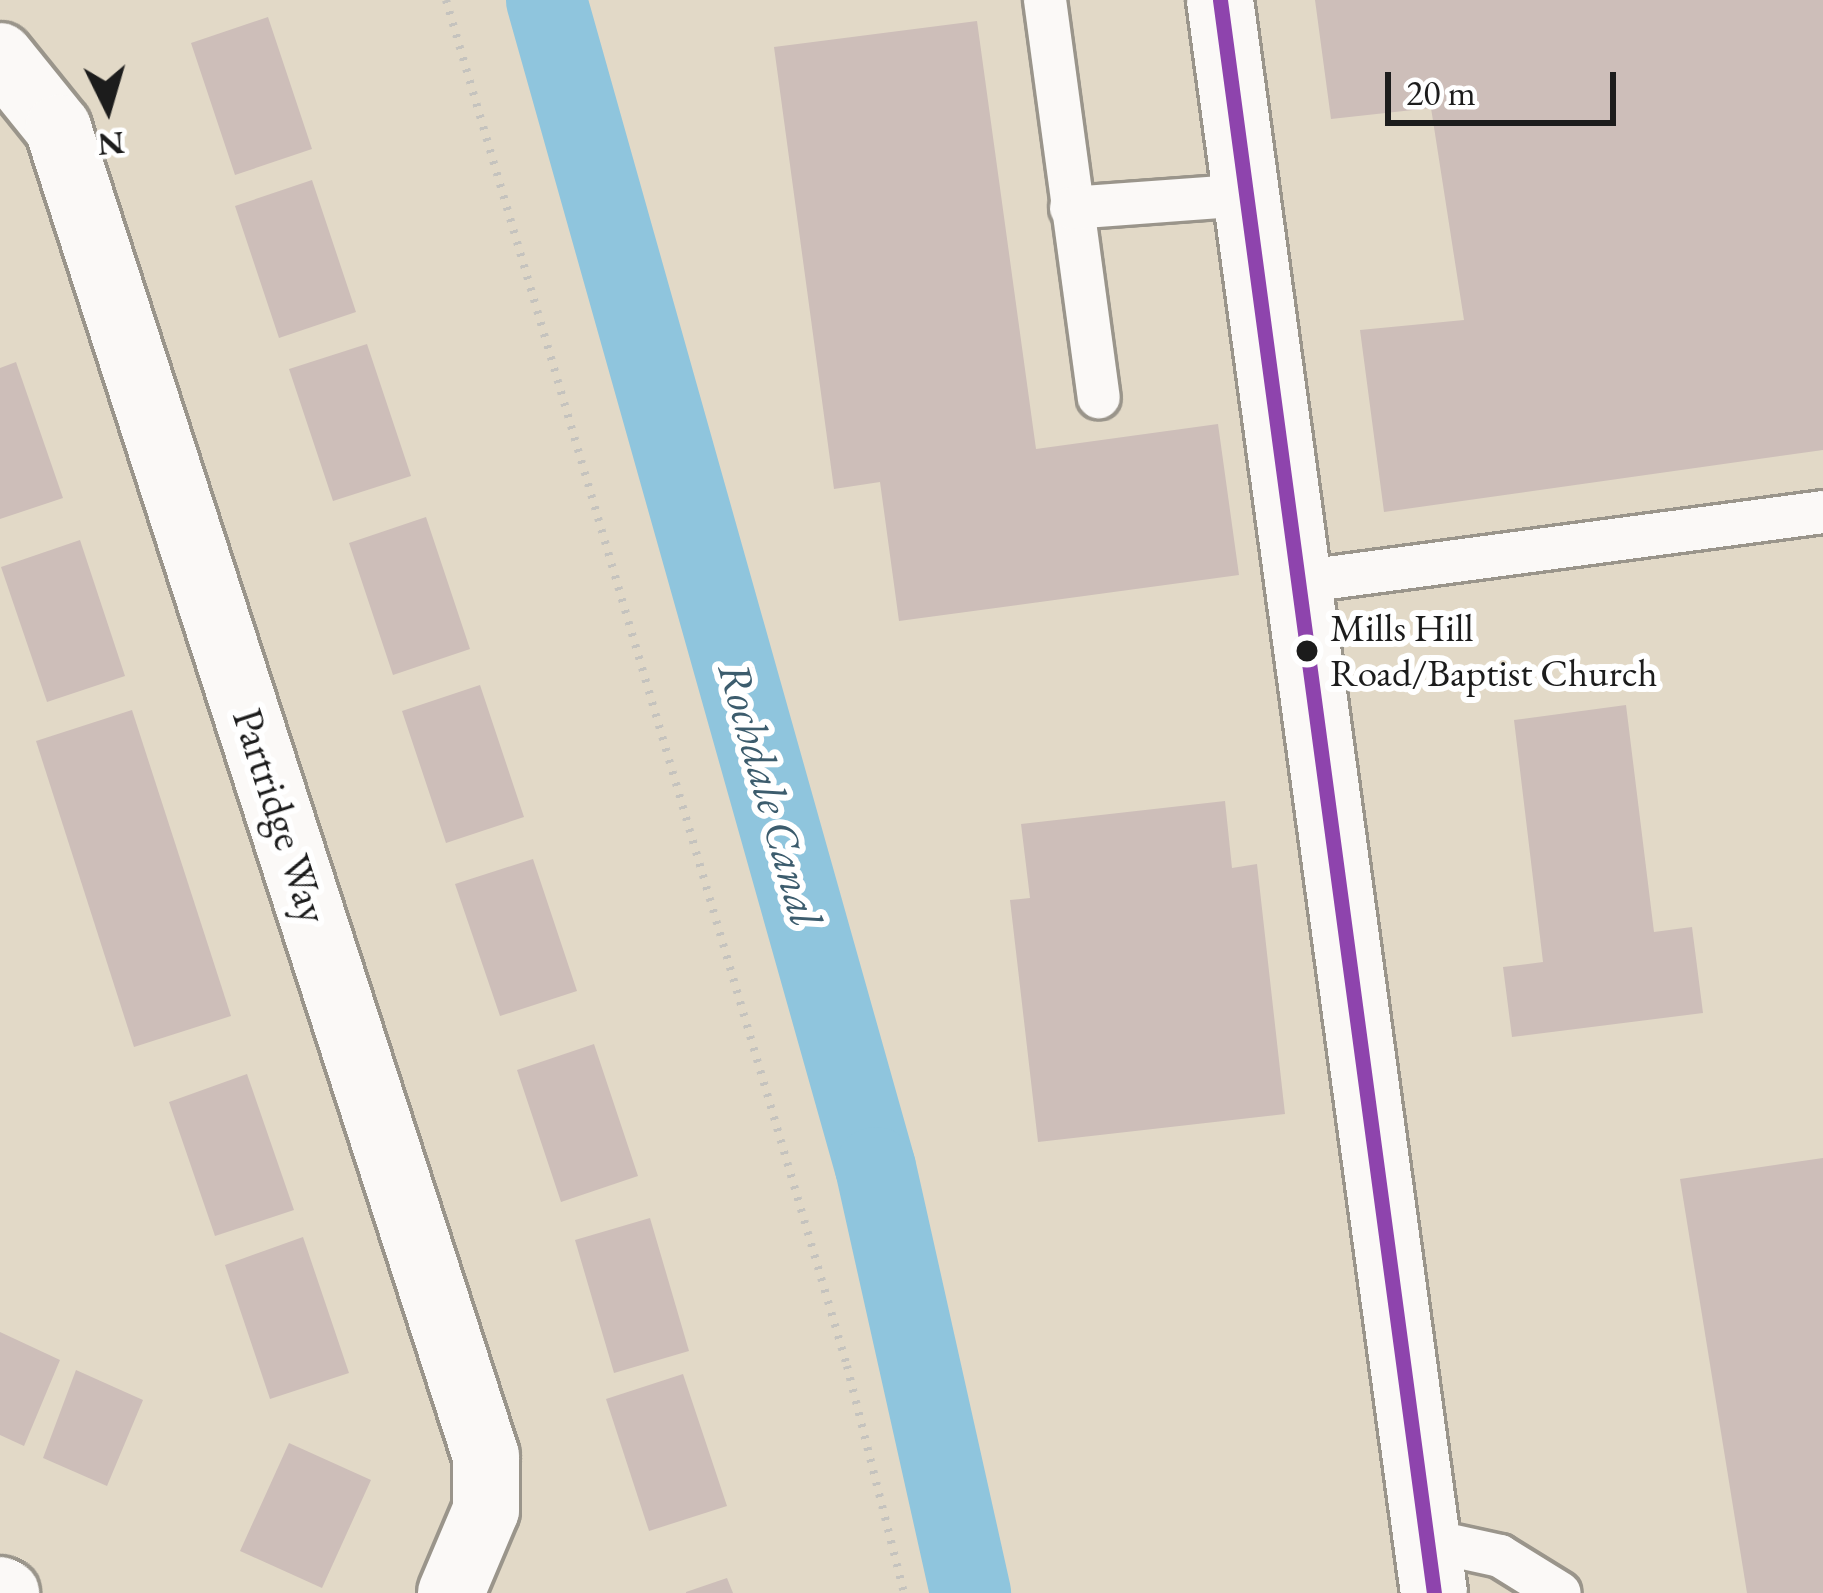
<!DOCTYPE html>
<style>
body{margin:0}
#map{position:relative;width:1823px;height:1593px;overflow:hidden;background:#e2d9c7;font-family:"EB Garamond",serif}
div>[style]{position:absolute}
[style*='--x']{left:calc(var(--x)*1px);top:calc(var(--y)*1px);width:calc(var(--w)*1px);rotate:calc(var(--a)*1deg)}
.canal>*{height:81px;margin:-40.5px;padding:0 40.5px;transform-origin:40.5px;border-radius:40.5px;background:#8fc5dd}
.building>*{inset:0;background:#cdbeb9}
.path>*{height:8px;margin-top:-4px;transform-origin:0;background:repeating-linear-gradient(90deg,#c5c3be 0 3px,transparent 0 12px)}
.roads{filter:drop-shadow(3px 0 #9a958b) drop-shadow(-3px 0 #9a958b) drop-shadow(0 3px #9a958b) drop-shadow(0 -3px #9a958b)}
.lane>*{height:42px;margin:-21px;padding:0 21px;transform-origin:21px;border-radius:21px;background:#fbf9f7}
.street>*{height:66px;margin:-33px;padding:0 33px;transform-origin:33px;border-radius:33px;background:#fbf9f7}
.secondary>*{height:66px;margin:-33px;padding:0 33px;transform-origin:33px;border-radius:33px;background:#fbf9f7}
.bus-1>*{height:15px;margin:-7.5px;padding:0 7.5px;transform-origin:7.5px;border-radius:7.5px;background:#8e44ad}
.dots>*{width:33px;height:33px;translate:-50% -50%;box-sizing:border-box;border:6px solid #fff;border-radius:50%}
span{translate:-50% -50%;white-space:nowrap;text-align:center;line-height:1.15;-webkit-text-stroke:12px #fff;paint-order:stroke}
.bus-label{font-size:39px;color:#1c1c1c}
.left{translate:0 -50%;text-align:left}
.street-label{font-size:42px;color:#1c1c1c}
.water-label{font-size:45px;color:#3c5c6d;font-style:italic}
.north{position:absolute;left:48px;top:48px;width:120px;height:120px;-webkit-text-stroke:9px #fff;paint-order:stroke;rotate:175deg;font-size:33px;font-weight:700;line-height:48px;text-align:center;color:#1c1c1c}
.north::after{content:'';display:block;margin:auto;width:42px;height:54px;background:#1c1c1c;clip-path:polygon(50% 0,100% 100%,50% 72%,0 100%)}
.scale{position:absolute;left:1385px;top:72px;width:231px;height:54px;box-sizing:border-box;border:6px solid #1c1c1c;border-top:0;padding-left:15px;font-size:36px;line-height:42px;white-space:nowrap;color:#1c1c1c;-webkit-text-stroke:9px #fff;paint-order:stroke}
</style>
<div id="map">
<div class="canal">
<i style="--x:546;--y:0;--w:1212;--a:74.26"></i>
<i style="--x:875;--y:1167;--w:436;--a:77.4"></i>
</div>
<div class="building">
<i style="clip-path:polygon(1315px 0,1823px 0,1823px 450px,1384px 512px,1360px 330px,1464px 320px,1431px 108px,1331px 119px)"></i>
<i style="clip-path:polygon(268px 17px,312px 149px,235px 175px,191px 43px)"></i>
<i style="clip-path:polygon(977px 21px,1036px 449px,1218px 424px,1239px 575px,899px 621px,880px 482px,834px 489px,774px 47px)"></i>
<i style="clip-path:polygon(312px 180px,356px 312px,279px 338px,235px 206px)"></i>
<i style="clip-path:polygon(367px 344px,411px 476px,333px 501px,289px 369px)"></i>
<i style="clip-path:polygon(16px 362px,63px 498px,0 519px,0 368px)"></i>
<i style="clip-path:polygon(426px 517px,470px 649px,393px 675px,349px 543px)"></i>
<i style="clip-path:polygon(80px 540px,125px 676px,47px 702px,1px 567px)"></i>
<i style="clip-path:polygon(480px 685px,524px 817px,446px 843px,402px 711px)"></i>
<i style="clip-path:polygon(1626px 705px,1654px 932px,1692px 927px,1703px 1013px,1512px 1037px,1503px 967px,1543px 962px,1514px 720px)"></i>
<i style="clip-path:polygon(132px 710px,231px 1016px,134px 1047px,36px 741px)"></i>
<i style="clip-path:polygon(1225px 801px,1232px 868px,1257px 864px,1285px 1114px,1038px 1142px,1010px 900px,1030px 898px,1021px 824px)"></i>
<i style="clip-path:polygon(533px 859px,577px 991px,500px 1016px,455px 884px)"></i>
<i style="clip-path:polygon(594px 1044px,638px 1176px,561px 1202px,517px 1070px)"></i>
<i style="clip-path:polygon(247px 1074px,294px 1210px,215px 1236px,169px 1102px)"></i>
<i style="clip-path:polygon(1823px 1158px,1823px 1593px,1747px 1593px,1680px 1179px)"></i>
<i style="clip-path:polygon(650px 1218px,689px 1351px,614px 1373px,575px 1240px)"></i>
<i style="clip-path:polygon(303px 1237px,349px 1373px,270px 1399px,225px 1265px)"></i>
<i style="clip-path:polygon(0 1332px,60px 1360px,24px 1446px,0 1435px)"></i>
<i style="clip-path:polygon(76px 1370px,143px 1400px,107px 1486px,43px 1458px)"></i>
<i style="clip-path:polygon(683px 1374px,727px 1506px,649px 1531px,606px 1399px)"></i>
<i style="clip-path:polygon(289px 1443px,371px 1480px,322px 1588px,240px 1551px)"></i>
<i style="clip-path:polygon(727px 1578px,733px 1593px,686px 1593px,686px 1592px)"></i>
</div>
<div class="path">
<i style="--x:446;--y:0;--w:1424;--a:73.64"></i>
<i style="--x:847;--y:1366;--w:234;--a:75.9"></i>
</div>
<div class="roads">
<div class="lane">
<i style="--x:1045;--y:0;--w:401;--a:82.3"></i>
<i style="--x:1071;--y:208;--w:175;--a:-4.2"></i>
<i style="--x:1298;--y:582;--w:530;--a:-7.59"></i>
<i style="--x:1427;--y:1540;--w:75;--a:12.4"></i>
<i style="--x:1500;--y:1556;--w:70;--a:31.7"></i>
</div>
<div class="street">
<i style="--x:0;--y:56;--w:92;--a:51.1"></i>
<i style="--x:58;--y:128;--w:1395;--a:72.14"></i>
<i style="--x:486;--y:1456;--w:54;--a:90"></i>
<i style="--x:486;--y:1510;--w:90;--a:112.9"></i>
<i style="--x:0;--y:1590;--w:7;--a:27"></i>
</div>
<div class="secondary">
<i style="--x:1220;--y:0;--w:1607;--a:82.35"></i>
</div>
</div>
<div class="bus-1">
<i style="--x:1220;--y:0;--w:1607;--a:82.35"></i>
</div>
<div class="dots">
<i style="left:1307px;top:651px;background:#1c1c1c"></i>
</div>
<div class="bus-label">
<span class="left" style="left:1330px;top:651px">Mills Hill<br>Road/Baptist Church</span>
</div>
<div class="street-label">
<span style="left:280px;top:816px;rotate:72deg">Partridge Way</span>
</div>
<div class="water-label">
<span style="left:770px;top:794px;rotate:74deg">Rochdale Canal</span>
</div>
<div class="north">N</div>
<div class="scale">20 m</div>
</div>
